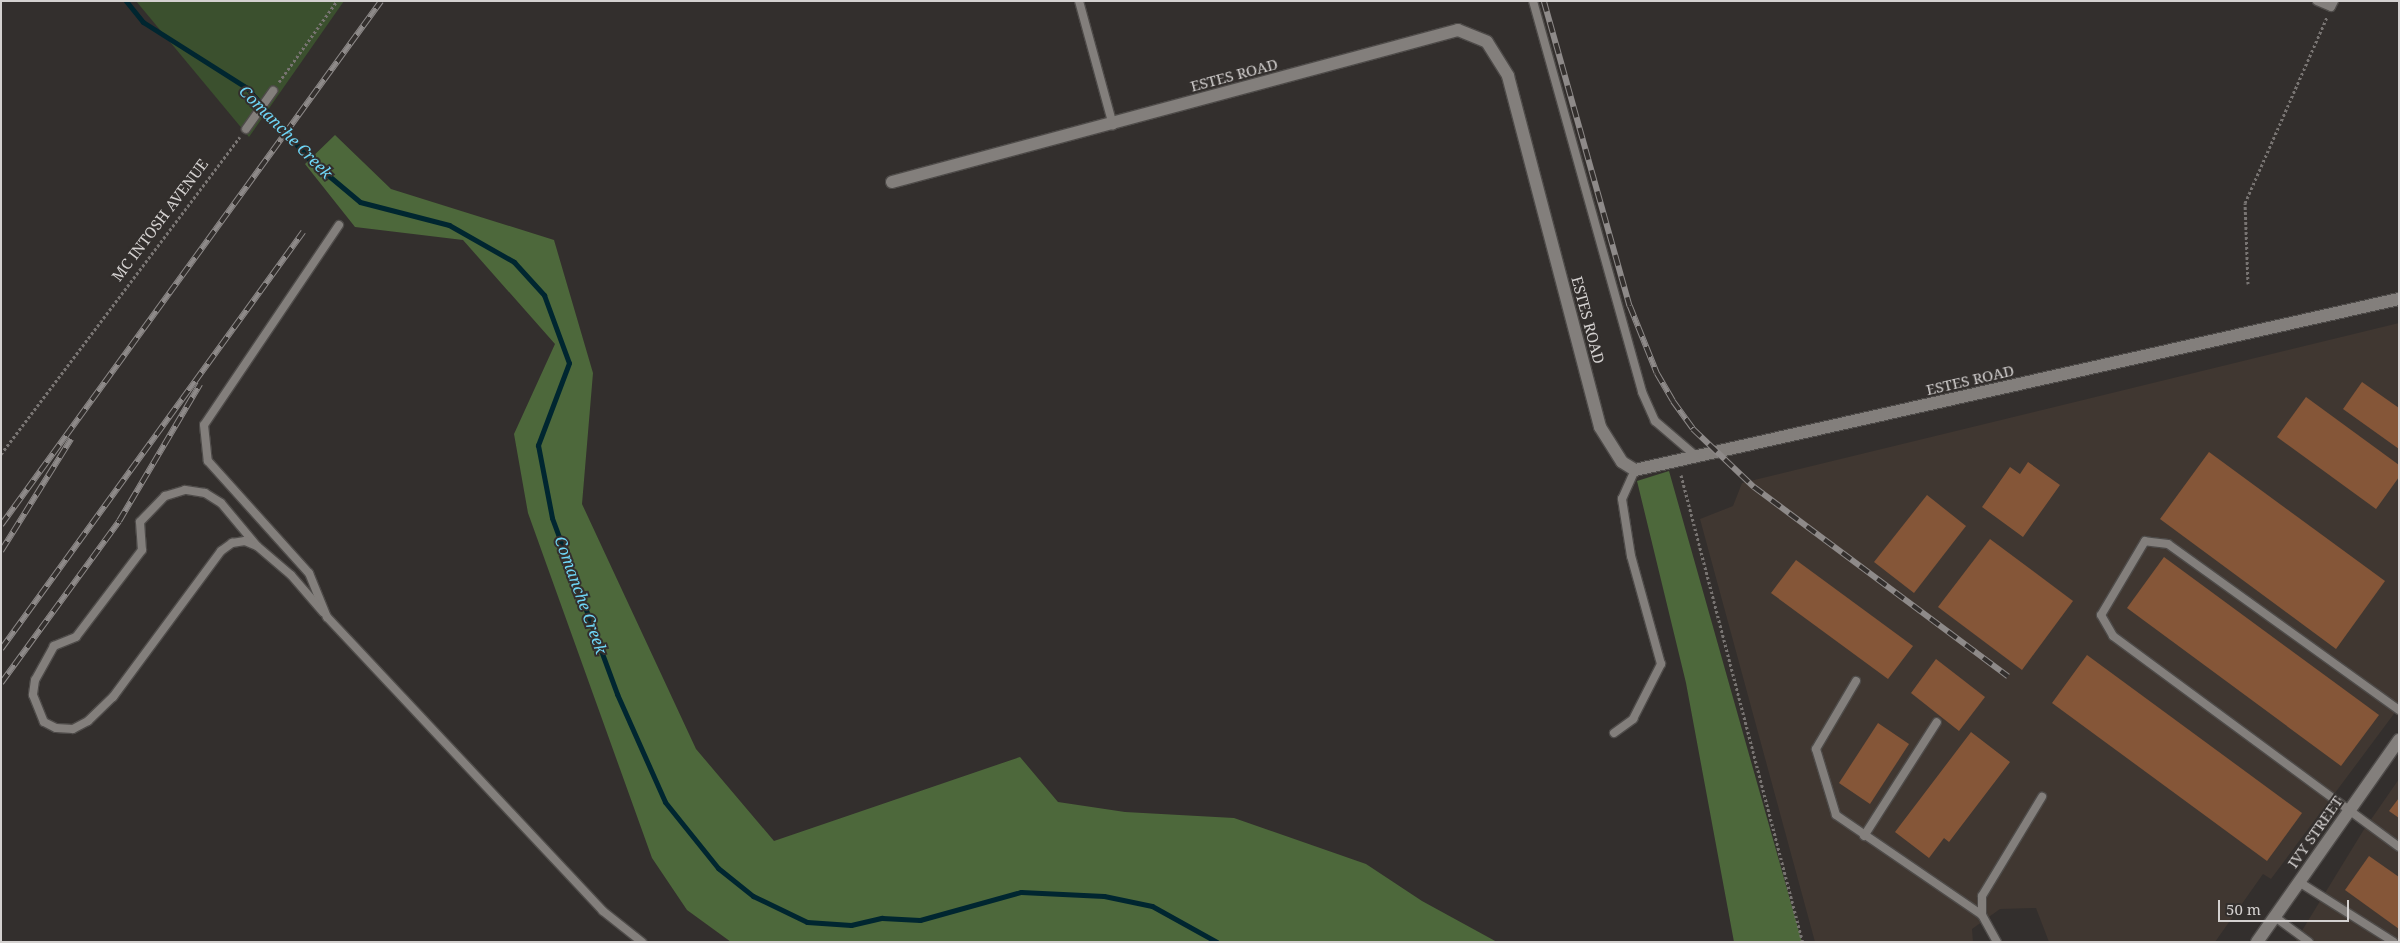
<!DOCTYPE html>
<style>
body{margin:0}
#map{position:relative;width:2400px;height:943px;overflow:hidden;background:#332f2d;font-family:"Noto Serif",serif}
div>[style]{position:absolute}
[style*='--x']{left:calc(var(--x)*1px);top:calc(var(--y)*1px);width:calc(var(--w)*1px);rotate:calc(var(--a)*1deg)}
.built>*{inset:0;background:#403731}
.green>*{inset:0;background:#3b502e}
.forest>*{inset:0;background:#4d683b}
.stream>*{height:5px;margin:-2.5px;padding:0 2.5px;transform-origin:2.5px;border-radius:2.5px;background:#002630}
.building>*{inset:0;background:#855638}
.path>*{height:3px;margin-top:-1.5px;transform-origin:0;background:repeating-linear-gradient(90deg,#787472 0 2.5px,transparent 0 5px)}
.roads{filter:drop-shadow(1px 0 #4e4b49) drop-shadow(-1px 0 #4e4b49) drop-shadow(0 1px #4e4b49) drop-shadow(0 -1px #4e4b49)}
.service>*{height:8px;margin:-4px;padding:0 4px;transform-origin:4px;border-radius:4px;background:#837f7c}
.minor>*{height:12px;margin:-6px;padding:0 6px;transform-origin:6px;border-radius:6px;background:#837f7c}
.rail>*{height:5.5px;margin-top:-2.75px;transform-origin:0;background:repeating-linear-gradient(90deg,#332f2d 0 11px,#8e8a89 0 22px);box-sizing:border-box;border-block:1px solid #8e8a89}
span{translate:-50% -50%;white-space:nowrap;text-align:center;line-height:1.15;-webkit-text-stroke:4px #332f2d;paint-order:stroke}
.street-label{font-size:15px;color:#d4d1d0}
.water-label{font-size:16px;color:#6fd6f7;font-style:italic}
.frame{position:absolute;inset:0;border:2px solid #d4d1d0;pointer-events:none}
.scale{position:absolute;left:2218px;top:900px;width:131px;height:22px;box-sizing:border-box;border:2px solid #d4d1d0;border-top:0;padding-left:6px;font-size:15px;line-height:18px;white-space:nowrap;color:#d4d1d0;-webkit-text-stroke:4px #332f2d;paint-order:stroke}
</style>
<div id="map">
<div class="built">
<i style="clip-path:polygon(2399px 323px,2399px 707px,2271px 879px,2263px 874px,2215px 942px,2049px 942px,2036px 908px,2000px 909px,1972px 929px,1973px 942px,1815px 942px,1700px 519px,1733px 506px,1742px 483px)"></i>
<i style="clip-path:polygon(2399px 779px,2399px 942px,2295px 942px,2363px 831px)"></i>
</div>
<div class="green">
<i style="clip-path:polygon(136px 1px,344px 1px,249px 137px)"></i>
</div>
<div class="forest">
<i style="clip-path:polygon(335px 135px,391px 189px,554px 240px,593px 373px,582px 504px,696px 749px,774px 841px,1020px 757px,1058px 802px,1125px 812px,1234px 818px,1366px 864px,1422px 901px,1497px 942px,731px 942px,687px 910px,652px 858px,528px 513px,514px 434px,555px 344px,463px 240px,355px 227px,305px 164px)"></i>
<i style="clip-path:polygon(1669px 471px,1802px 942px,1734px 942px,1686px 683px,1637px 481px)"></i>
</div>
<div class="stream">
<i style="--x:126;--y:1;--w:27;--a:51"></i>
<i style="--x:143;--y:22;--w:123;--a:32.4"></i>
<i style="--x:247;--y:88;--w:96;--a:48.8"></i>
<i style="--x:310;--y:160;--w:65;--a:40"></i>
<i style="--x:360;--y:202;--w:92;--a:14.5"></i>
<i style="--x:449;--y:225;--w:75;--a:29.6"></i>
<i style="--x:514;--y:262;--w:45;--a:47.7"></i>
<i style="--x:544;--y:295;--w:72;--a:69.8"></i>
<i style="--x:569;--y:363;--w:88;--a:110.7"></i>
<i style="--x:538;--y:445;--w:74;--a:79.1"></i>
<i style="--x:552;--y:518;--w:188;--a:69.7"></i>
<i style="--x:617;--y:694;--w:118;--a:66"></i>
<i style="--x:665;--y:802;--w:85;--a:51.2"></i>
<i style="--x:718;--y:868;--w:45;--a:38.7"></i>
<i style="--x:753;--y:896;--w:60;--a:25.7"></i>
<i style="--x:807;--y:922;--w:44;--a:3.9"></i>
<i style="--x:851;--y:925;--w:32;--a:-13"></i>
<i style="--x:882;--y:918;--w:38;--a:3"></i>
<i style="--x:920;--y:920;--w:105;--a:-15.5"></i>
<i style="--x:1021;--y:892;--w:83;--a:2.8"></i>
<i style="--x:1104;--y:896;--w:49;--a:11.8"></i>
<i style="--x:1152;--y:906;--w:74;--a:29"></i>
</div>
<div class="building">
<i style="clip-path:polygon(2362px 382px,2399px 408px,2399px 449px,2343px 409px)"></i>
<i style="clip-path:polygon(2306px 397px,2399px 465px,2399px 477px,2376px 509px,2277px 437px)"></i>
<i style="clip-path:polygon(2209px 452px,2385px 581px,2336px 649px,2160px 519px)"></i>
<i style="clip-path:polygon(2028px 462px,2060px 485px,2023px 537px,1982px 507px,2010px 467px,2020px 474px)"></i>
<i style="clip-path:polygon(1927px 495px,1966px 526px,1914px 593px,1874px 562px)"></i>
<i style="clip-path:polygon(1990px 539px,2073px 601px,2022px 670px,1938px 607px)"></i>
<i style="clip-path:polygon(2164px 557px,2379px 715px,2341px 766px,2127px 608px)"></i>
<i style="clip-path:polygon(1796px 560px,1913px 646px,1888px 679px,1771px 593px)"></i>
<i style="clip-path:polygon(2087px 655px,2302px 813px,2267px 861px,2052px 703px)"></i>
<i style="clip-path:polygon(1936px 659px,1985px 697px,1959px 731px,1911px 693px)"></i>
<i style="clip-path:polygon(1878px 723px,1909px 744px,1870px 804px,1839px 783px)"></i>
<i style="clip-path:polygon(1971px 732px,2010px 762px,1949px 842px,1944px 838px,1929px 858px,1895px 832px)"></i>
<i style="clip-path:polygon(2399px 798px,2399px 818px,2389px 811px)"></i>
<i style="clip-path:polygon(2369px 856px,2399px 877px,2399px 929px,2345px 890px)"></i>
</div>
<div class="path">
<i style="--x:279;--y:82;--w:100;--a:-54.4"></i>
<i style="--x:2248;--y:284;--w:81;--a:-92.1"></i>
<i style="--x:2245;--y:203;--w:203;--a:-66.2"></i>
<i style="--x:1;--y:454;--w:397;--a:-53"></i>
<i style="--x:1681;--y:475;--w:483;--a:75.4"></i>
</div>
<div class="roads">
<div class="service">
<i style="--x:1079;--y:1;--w:129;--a:74.7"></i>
<i style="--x:1533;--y:1;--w:406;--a:74.4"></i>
<i style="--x:1642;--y:392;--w:32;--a:66"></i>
<i style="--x:1655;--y:421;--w:55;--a:40.6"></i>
<i style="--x:2317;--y:1;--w:15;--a:23"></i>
<i style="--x:2331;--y:7;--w:7;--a:-63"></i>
<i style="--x:246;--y:129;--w:47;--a:-54.6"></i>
<i style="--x:339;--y:225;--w:241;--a:124"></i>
<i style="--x:204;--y:425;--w:36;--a:84"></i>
<i style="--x:208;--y:461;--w:151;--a:48"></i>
<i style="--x:309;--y:573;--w:48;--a:67.8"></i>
<i style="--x:327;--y:617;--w:403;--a:46.8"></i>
<i style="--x:603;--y:911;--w:50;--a:38.5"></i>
<i style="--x:257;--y:546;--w:56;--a:-129.9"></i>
<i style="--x:221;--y:503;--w:19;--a:-148"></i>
<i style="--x:205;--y:493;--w:20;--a:-171"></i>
<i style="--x:185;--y:490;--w:21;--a:163"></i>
<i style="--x:165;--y:496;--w:36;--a:134"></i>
<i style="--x:140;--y:522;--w:28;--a:86"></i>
<i style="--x:142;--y:550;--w:109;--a:127.2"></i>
<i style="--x:76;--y:637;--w:24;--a:158"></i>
<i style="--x:54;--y:646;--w:39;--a:119"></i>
<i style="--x:35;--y:680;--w:15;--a:98"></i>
<i style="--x:33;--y:695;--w:29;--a:68"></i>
<i style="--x:44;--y:722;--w:13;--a:27"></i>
<i style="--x:56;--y:728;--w:17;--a:3"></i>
<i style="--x:73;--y:729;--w:17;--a:-28"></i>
<i style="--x:88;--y:721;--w:35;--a:-44"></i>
<i style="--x:113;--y:697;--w:182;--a:-53.5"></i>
<i style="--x:221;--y:551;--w:14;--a:-36"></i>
<i style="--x:232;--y:543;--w:13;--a:-9"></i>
<i style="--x:245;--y:541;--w:13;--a:23"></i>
<i style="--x:257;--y:546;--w:45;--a:40.5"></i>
<i style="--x:291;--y:575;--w:49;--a:49.1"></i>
<i style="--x:1856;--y:681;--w:79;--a:120.5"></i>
<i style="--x:1816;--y:749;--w:69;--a:73.1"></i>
<i style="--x:1836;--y:815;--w:177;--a:34.4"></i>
<i style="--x:2399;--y:710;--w:284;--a:-144.3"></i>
<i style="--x:2168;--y:544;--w:23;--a:-173"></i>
<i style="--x:2145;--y:541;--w:86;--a:120.7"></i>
<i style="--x:2101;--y:615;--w:24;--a:60"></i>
<i style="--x:2113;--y:636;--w:355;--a:36.4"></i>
<i style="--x:1614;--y:733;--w:24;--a:-36"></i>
<i style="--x:1633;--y:719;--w:62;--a:-63"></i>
<i style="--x:1661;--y:664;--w:112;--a:-105.5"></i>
<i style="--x:1631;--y:556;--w:58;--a:-99"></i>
<i style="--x:1622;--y:499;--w:32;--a:-66"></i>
<i style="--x:1864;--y:836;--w:135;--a:-57.4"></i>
<i style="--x:2299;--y:882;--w:112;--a:32.3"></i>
<i style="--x:2275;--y:917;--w:42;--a:36.3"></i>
<i style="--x:1997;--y:942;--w:31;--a:-119"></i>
<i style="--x:1982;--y:915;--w:19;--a:-90"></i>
<i style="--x:1982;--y:896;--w:116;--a:-58.8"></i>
</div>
<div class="minor">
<i style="--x:892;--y:182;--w:586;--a:-15.03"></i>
<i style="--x:1458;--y:30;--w:31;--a:22"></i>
<i style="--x:1487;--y:42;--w:40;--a:58"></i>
<i style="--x:1508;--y:76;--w:363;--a:75.3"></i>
<i style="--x:1600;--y:427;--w:41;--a:57.8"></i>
<i style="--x:1622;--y:462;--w:15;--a:32"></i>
<i style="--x:1635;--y:470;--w:783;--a:-12.62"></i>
<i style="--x:2257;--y:942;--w:247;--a:-54.9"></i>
</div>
</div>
<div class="rail">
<i style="--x:1544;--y:1;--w:317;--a:74.3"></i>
<i style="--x:1630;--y:306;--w:72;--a:68.1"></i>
<i style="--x:1657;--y:373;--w:32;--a:60"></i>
<i style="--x:1673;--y:401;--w:34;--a:54"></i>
<i style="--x:1693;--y:429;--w:84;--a:43.6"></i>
<i style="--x:1754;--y:487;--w:317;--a:36.7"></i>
<i style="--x:1;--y:525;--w:647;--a:-54.05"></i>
<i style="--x:1;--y:551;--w:132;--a:-58"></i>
<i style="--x:1;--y:649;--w:515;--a:-54.09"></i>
<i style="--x:1;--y:683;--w:200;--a:-53.9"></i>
<i style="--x:119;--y:521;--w:159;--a:-59.4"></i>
</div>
<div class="street-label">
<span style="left:1234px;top:75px;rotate:-15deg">ESTES ROAD</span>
<span style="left:160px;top:220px;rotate:-53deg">MC INTOSH AVENUE</span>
<span style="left:1588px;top:320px;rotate:75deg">ESTES ROAD</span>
<span style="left:1970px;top:380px;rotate:-13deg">ESTES ROAD</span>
<span style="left:2315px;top:832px;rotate:-55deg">IVY STREET</span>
</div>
<div class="water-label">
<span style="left:286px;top:132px;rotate:45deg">Comanche Creek</span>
<span style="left:581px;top:595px;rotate:70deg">Comanche Creek</span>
</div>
<div class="frame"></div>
<div class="scale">50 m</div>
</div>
